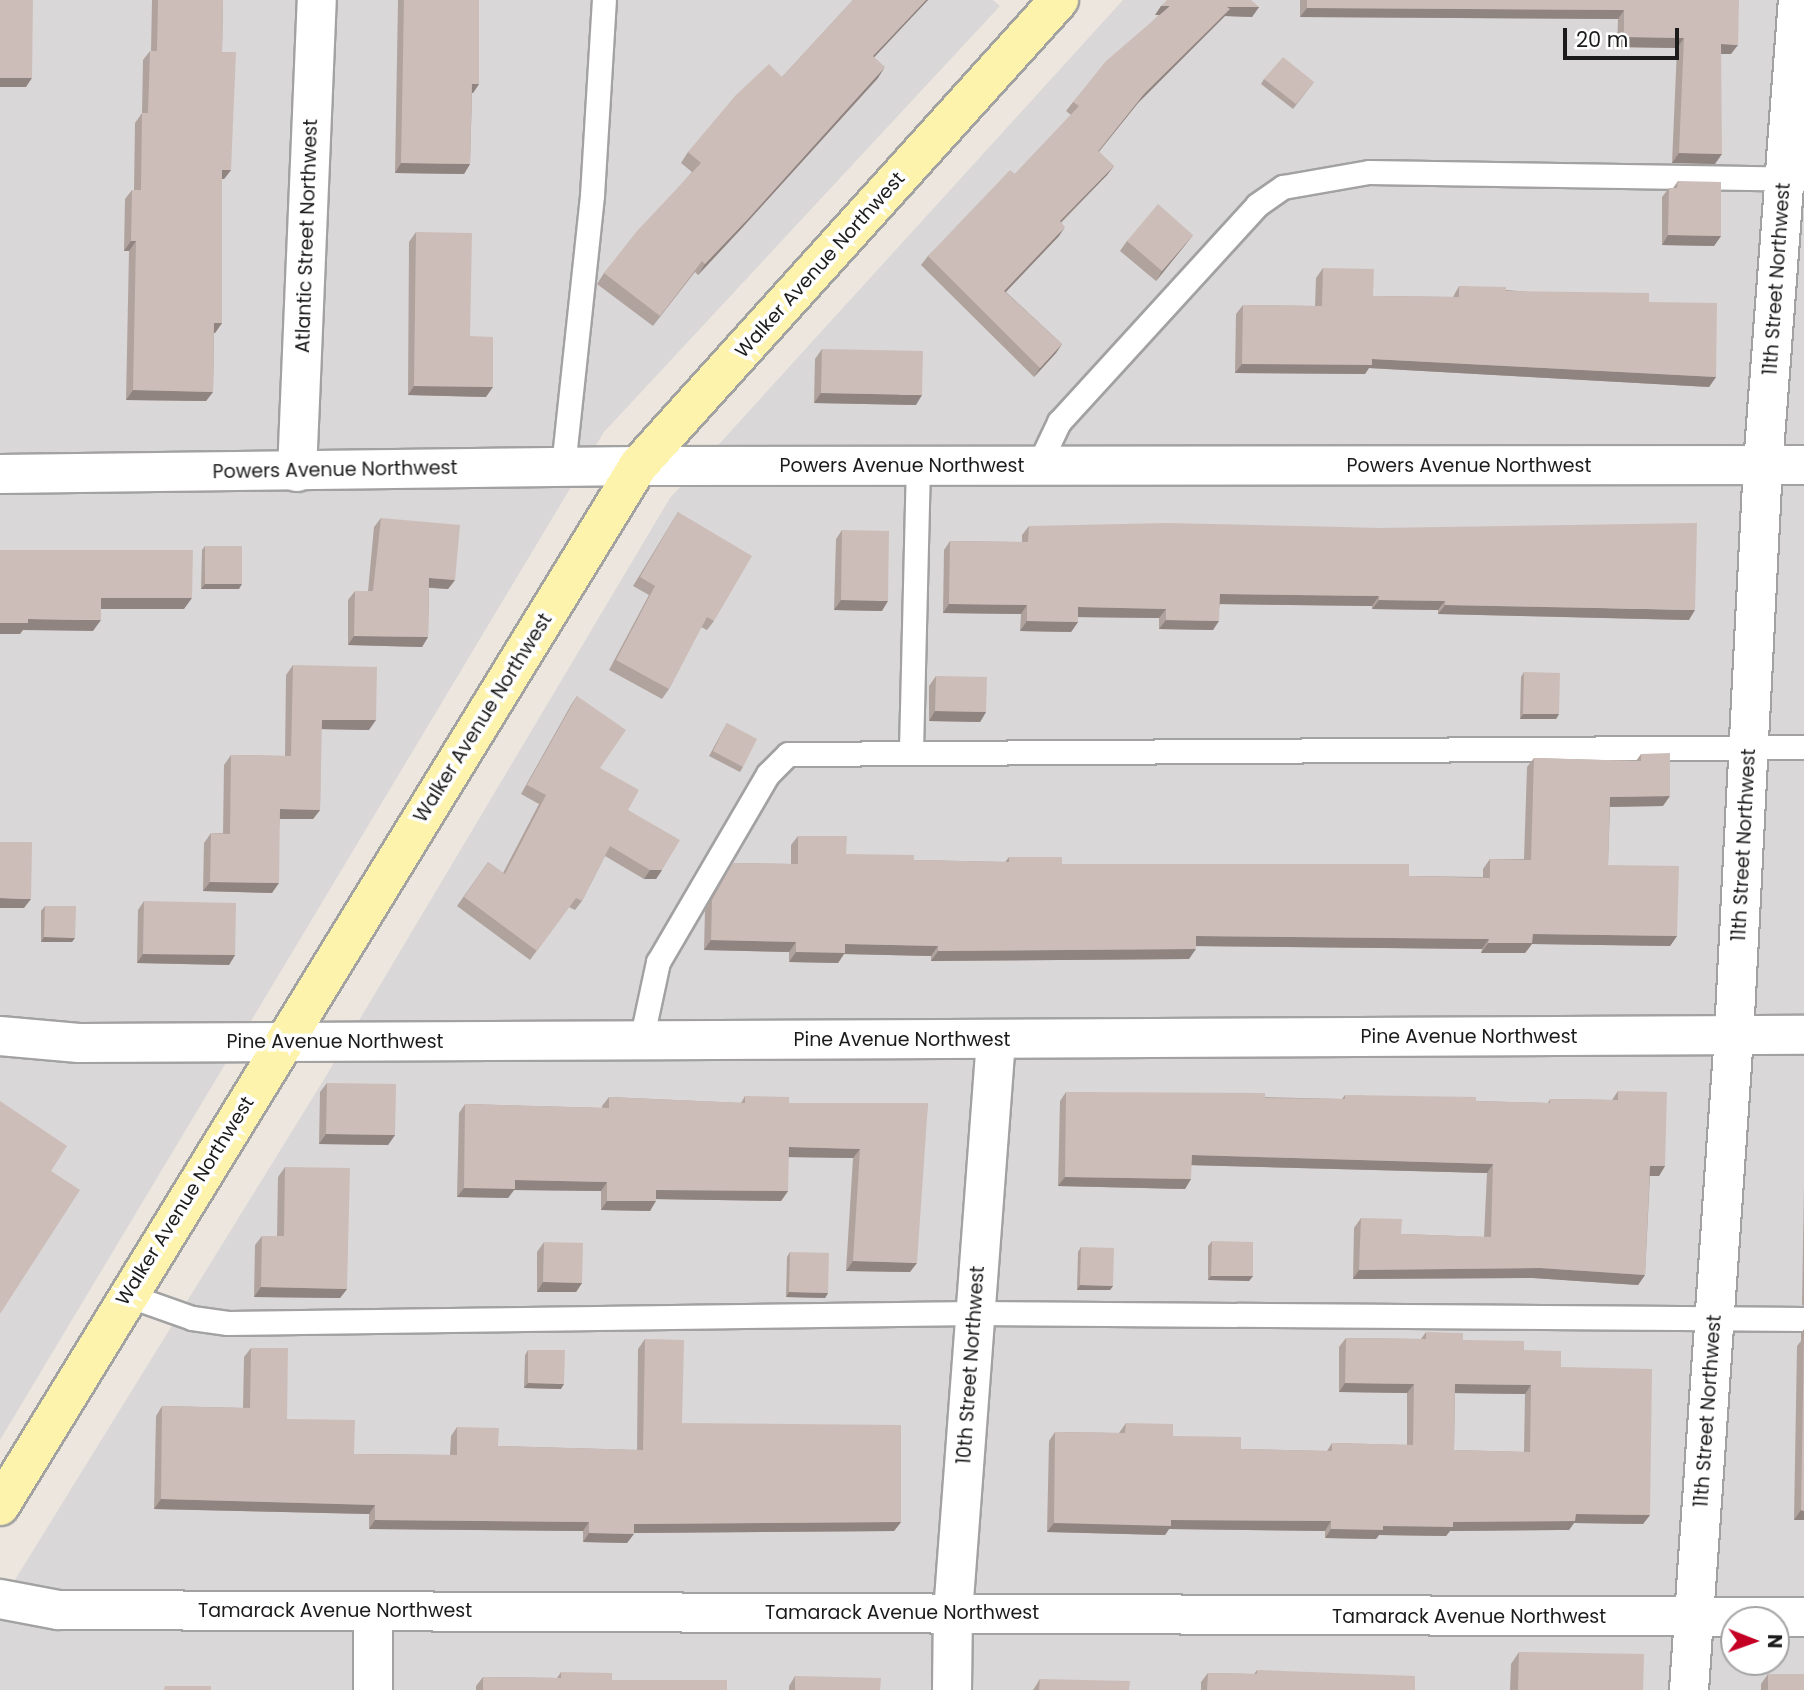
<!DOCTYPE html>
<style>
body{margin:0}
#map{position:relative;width:1804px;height:1690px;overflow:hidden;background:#ede6df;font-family:Poppins,sans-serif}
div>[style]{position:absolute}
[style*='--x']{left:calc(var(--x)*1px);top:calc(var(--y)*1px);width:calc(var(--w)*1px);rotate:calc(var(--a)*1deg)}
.residential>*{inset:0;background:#d9d7d8}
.roads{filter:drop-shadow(2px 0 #a2a2a2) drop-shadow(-2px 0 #a2a2a2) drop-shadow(0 2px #a2a2a2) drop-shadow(0 -2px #a2a2a2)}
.service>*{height:23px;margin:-11.5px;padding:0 11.5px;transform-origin:11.5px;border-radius:11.5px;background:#fff}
.minor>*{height:38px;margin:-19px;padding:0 19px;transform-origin:19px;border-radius:19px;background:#fff}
.secondary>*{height:38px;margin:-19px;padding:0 19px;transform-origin:19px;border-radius:19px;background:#fef3ac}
.wall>*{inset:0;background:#b0a39e}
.shaded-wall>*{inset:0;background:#908481}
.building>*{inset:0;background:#cdbdb8}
span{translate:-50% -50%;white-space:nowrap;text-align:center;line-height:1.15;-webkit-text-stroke:7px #fff;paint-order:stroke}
.street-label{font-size:19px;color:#1b1b1b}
.north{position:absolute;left:1720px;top:1606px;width:70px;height:70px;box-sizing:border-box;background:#fff;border:2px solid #a4a4a4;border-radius:50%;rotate:91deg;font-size:19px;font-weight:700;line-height:28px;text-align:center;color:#1b1b1b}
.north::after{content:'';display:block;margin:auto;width:24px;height:32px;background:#c50025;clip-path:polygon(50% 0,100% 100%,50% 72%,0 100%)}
.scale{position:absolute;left:1563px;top:28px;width:116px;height:32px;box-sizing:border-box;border:4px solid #1b1b1b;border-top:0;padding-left:9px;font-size:21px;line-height:24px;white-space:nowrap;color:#1b1b1b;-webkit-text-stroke:5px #fff;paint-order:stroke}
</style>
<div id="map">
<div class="residential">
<i style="clip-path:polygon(0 0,993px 0,1000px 6px,604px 432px,0 1440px)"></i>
<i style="clip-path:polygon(evenodd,1123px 0,1804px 0,1804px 1690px,0 1690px,0 1604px,320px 1086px,670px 498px,1123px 0,1734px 1620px,1776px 1620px,1776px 1662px,1734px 1662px,1734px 1620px)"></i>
</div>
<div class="roads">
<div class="service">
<i style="--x:1038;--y:466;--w:49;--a:-64.5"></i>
<i style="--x:1059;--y:422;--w:294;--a:-47.6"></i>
<i style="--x:1257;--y:205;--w:32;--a:-35"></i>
<i style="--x:1283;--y:187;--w:87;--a:-9.9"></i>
<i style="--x:1369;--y:172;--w:435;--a:0.9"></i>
<i style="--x:563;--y:467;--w:274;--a:-83.9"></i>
<i style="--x:592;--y:195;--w:195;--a:-86.5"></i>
<i style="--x:911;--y:750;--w:284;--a:-88.6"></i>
<i style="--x:641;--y:1041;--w:81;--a:-77.9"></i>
<i style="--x:658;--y:962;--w:218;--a:-59.7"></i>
<i style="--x:768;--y:774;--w:28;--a:-45"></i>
<i style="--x:788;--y:754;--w:1016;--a:-0.39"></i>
<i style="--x:127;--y:1295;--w:69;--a:19.5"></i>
<i style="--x:192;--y:1318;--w:36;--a:8"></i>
<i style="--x:228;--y:1323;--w:747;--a:-0.77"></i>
<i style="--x:975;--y:1313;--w:829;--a:0.41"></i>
</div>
<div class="minor">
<i style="--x:297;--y:472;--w:472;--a:-87.6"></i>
<i style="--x:0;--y:474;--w:638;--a:-0.72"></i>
<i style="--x:638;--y:466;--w:1166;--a:-0.05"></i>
<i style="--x:0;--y:1036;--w:79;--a:5.1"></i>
<i style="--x:79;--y:1043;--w:1725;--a:-0.27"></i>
<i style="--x:0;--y:1599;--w:59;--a:10.7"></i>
<i style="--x:58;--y:1610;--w:1746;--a:0.23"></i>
<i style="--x:373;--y:1690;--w:79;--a:-90"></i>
<i style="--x:952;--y:1690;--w:77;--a:-89.3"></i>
<i style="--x:953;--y:1613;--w:575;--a:-85.71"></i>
<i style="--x:1689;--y:1690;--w:657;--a:-86.07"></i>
<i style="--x:1734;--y:1035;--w:571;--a:-87.09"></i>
<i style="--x:1763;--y:465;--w:466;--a:-85.7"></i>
</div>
<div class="secondary">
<i style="--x:0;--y:1506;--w:1220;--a:-58.47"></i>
<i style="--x:638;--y:466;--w:628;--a:-47.9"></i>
</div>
</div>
<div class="wall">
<i style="clip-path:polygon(152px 0,223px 0,222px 52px,231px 170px,224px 179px,222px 179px,222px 323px,215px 333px,214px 333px,213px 392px,206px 401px,126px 400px,129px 251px,124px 251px,125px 199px,132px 190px,134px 190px,135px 123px,142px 113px,143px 60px,150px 51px,151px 51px)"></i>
<i style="clip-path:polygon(398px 0,479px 0,479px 84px,473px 93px,472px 93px,470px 164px,464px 174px,395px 173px)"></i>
<i style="clip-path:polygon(853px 0,928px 0,874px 57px,878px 78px,741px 229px,698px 275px,695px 272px,653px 326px,597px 284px,604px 273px,692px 172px,681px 163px,688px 152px,782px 77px)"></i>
<i style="clip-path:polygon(1300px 0,1739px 0,1731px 54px,1721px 54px,1715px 164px,1672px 163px,1677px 48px,1617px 47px,1618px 19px,1300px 17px)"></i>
<i style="clip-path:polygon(1259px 7px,1252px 17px,1225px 16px,1138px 103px,1099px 152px,1114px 166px,1107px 175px,1061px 223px,1059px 236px,1006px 292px,1062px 344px,1056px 353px,1034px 377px,921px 265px,928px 256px,1015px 174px,1071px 115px,1066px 111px,1073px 102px,1159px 15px,1155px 15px)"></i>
<i style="clip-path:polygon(1264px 79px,1314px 82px,1293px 109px,1261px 84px)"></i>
<i style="clip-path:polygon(1678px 181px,1721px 236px,1714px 246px,1662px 245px,1662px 197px,1669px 188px,1673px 188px)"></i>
<i style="clip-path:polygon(416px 232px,470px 336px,486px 397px,408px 395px,409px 242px)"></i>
<i style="clip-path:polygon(1193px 235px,1156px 281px,1120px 251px,1127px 241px)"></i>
<i style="clip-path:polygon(1323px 268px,1373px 296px,1453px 297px,1459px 286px,1649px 302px,1716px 377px,1709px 387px,1369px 368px,1365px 374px,1235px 373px,1236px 314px,1243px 305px,1315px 306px,1316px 278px)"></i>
<i style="clip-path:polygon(822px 349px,916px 405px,814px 403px,815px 359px)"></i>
<i style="clip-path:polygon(678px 512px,714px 621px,707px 630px,701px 627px,669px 689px,662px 699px,609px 670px,649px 595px,633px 586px)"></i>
<i style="clip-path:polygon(381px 518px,455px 580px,448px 589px,429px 588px,428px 637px,422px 647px,348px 645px,348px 600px,355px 591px,368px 591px,374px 527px)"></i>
<i style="clip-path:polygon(1029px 526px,1689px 620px,1438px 614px,1438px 610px,1372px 609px,1372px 606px,1220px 604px,1213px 630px,1159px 629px,1159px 618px,1078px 617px,1078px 622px,1071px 632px,1020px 631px,1021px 614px,943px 613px,944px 550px,950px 541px,1022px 542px,1022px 535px)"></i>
<i style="clip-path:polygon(842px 530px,882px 611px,834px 610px,836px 539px)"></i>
<i style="clip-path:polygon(205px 546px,239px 589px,201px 589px,202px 550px)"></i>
<i style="clip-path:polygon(293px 665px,369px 730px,321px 729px,320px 810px,313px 819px,280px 819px,272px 893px,203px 891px,204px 843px,211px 833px,223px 833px,224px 765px,231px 755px,285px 756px,286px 675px)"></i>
<i style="clip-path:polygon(1524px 672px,1559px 714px,1556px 719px,1520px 719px,1521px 677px)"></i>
<i style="clip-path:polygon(936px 676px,986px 712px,980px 722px,929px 721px,929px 686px)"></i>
<i style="clip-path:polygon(577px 696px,600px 768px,628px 810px,662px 870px,656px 879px,644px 879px,605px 856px,582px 901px,575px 910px,569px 907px,530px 960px,457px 906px,488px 862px,503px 873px,539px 804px,521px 794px,571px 705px)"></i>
<i style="clip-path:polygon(727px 723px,743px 767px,740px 772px,709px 756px)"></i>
<i style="clip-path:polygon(1641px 754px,1663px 806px,1610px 807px,1608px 865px,1677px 936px,1670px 946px,1532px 944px,1525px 953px,1481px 953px,1482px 949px,1196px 946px,1189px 959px,931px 961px,931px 956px,844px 954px,838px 963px,789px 962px,789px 952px,704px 950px,705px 910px,733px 863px,791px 864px,791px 845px,798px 836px,846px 854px,914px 860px,1005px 862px,1009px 857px,1062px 864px,1409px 876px,1483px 877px,1483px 869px,1490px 859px,1524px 859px,1527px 767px,1534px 758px,1636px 761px)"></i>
<i style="clip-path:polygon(144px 901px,235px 955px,229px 965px,137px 963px,138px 910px)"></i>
<i style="clip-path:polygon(45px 906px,72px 942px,41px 942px,41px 911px)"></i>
<i style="clip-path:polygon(327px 1083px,395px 1135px,388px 1145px,319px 1144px,320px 1092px)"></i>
<i style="clip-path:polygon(1618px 1091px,1665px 1166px,1659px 1176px,1650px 1176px,1645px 1275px,1638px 1285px,1533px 1278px,1353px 1279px,1354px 1228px,1361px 1218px,1401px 1234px,1484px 1237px,1487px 1173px,1191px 1165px,1191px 1179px,1185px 1189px,1058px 1186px,1060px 1101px,1066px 1092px,1342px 1099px,1345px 1095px,1476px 1101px,1548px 1103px,1550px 1099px,1612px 1100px)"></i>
<i style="clip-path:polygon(745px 1096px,789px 1103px,928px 1103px,910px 1272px,846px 1271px,853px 1158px,788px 1157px,788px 1191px,781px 1201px,656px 1199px,650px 1211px,601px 1210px,601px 1191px,514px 1190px,508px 1198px,457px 1197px,459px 1113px,465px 1104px,602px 1108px,602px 1106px,609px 1097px,741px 1103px)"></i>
<i style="clip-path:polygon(285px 1167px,347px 1289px,340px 1298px,254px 1297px,255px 1245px,262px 1236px,277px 1236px,278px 1177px)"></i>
<i style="clip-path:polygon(1804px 1186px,1804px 1306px,1802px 1305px)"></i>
<i style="clip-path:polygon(1212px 1241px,1253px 1276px,1249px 1281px,1208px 1280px,1208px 1246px)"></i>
<i style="clip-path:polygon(544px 1242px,582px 1283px,576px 1292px,537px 1292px,537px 1252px)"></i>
<i style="clip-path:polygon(1081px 1247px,1113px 1286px,1110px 1290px,1077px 1290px,1078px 1252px)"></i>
<i style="clip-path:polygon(790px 1252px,828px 1293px,825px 1298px,786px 1297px,787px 1257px)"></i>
<i style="clip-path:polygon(1804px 1329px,1804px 1520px,1794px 1520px,1797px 1346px,1801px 1341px,1801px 1333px)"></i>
<i style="clip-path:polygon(evenodd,1426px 1332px,1463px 1340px,1524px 1350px,1561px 1367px,1650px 1515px,1643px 1524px,1574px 1523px,1569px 1530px,1450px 1531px,1446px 1536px,1379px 1535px,1376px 1539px,1325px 1538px,1325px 1531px,1169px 1529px,1165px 1535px,1047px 1532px,1049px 1441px,1055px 1432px,1119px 1433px,1126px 1423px,1173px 1436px,1241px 1449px,1327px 1451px,1332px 1443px,1407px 1445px,1407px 1393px,1339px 1392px,1339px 1347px,1346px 1338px,1421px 1339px,1426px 1332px,1455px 1393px,1525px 1394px,1524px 1452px,1454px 1450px,1455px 1393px)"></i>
<i style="clip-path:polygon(645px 1339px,682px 1423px,901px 1522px,894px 1531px,634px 1533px,627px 1543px,583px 1542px,583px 1531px,369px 1529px,369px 1514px,154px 1509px,156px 1416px,162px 1406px,243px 1408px,244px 1357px,251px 1348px,287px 1419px,354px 1454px,450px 1455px,451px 1436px,457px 1427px,498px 1446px,637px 1450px,638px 1349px)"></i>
<i style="clip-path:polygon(528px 1350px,561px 1389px,524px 1388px,525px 1355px)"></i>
<i style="clip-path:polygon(1519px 1652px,1643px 1690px,1510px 1690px,1511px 1664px)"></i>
<i style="clip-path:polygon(1257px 1670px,1415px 1690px,1201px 1690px,1201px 1682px,1208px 1673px,1254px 1674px)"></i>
<i style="clip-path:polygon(561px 1672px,612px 1680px,727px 1690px,476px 1690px,476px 1686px,483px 1677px,557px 1678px)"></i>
<i style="clip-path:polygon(1768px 1674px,1804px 1690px,1761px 1690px,1761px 1684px)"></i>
<i style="clip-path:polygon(795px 1676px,880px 1690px,789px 1690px,789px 1686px)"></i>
<i style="clip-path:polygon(1040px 1679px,1129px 1690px,1033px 1690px)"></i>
</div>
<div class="shaded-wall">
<i style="clip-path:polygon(926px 0,928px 0,866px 66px,873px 56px)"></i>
<i style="clip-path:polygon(1161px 6px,1170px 6px,1163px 15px,1155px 15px)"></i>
<i style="clip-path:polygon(1227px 7px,1259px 7px,1252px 17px,1225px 16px,1138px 103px,1092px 160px,1144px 94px)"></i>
<i style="clip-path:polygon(1307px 8px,1624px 10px,1618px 19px,1300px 17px)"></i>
<i style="clip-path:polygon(1624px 37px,1684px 38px,1677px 48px,1617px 47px)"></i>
<i style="clip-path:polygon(1721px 44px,1738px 45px,1731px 54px,1715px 54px)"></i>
<i style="clip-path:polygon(885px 67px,878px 78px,741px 229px,698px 275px,705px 264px)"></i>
<i style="clip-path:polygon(0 78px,32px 78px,26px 87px,0 87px)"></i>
<i style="clip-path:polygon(472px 84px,479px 84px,473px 93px,465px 93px)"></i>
<i style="clip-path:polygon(1679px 153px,1722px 154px,1715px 164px,1672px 163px)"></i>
<i style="clip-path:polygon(401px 163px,470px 164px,464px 174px,395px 173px)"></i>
<i style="clip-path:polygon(1114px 166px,1107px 175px,1053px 230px,1060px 221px)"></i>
<i style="clip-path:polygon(222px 170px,231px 170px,224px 179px,215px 179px)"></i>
<i style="clip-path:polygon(1065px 227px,1059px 236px,998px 300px,1004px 291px)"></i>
<i style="clip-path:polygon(1193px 235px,1186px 244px,1156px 281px,1162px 271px)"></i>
<i style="clip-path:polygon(1668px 235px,1721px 236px,1714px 246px,1662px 245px)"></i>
<i style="clip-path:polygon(131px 241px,136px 241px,129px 251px,124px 251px)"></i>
<i style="clip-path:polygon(214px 323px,222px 323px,215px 333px,207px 333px)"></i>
<i style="clip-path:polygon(1062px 344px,1056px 353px,1034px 377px,1040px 368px)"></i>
<i style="clip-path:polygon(1372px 359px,1716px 377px,1709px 387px,1369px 368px,1365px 374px,1235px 373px,1242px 364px)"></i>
<i style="clip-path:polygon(414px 386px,493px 387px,486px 397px,408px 395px)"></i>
<i style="clip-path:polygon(133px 390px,213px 392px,206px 401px,126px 400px)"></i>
<i style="clip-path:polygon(821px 393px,922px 395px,916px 405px,814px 403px)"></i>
<i style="clip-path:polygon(429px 578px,455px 580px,448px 589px,423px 587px)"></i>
<i style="clip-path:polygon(205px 584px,242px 584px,239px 589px,201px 589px)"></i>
<i style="clip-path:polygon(1220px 594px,1379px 596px,1372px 606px,1213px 604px)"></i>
<i style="clip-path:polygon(101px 598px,192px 598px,184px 609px,93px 609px)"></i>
<i style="clip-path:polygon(841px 600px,888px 601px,882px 611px,834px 610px)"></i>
<i style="clip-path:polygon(1379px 600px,1445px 601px,1438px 610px,1372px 609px)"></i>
<i style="clip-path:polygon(949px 604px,1027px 605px,1021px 614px,943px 613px)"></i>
<i style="clip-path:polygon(1445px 605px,1695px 610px,1689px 620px,1438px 614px)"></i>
<i style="clip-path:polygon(1078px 607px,1166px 609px,1159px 618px,1071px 617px)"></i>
<i style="clip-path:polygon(28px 619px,101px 620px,93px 631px,23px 630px,20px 634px,0 634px,0 623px)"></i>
<i style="clip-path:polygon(1166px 620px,1219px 621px,1213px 630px,1159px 629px)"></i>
<i style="clip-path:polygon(1027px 621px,1078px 622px,1071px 632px,1020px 631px)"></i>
<i style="clip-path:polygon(354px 636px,428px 637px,422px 647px,348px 645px)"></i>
<i style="clip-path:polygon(935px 711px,986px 712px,980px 722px,929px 721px)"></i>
<i style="clip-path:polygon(1523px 714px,1559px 714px,1556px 719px,1520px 719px)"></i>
<i style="clip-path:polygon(322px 720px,376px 720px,369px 730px,315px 729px)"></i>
<i style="clip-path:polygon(1670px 796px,1663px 806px,1603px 807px,1610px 797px)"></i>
<i style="clip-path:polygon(280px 809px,320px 810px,313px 819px,273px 819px)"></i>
<i style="clip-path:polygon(650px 870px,662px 870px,656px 879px,644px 879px)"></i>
<i style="clip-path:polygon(210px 882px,279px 883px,272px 893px,203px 891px)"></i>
<i style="clip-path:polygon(0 898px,31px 899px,24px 908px,0 908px)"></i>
<i style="clip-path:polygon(1533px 934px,1677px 936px,1670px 946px,1532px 944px,1525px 953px,1481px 953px,1488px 943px)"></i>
<i style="clip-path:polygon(1196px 936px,1489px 939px,1482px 949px,1189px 946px)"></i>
<i style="clip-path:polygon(44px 937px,75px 938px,72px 942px,41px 942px)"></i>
<i style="clip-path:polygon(711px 940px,796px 942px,789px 952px,704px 950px)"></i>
<i style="clip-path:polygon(845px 944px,938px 946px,931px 956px,844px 954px,838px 963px,789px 962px,796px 952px)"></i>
<i style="clip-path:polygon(1196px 949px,1189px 959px,931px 961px,938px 951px)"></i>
<i style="clip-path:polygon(143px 954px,235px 955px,229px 965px,137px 963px)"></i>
<i style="clip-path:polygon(326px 1134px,395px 1135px,388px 1145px,319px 1144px)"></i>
<i style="clip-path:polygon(789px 1147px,860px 1149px,853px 1158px,782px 1157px)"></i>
<i style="clip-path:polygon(1192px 1155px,1493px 1164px,1487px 1173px,1185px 1165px)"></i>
<i style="clip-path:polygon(1650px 1166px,1665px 1166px,1659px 1176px,1644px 1176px)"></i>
<i style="clip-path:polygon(1065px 1177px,1191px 1179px,1185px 1189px,1058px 1186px)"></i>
<i style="clip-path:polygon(515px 1180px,607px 1182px,601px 1191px,514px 1190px,508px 1198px,457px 1197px,464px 1188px)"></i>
<i style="clip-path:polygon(656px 1190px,788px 1191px,781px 1201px,650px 1199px)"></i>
<i style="clip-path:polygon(607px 1201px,656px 1201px,650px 1211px,601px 1210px)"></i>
<i style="clip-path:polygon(853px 1261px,917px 1263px,910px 1272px,846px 1271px)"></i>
<i style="clip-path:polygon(1540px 1268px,1645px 1275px,1638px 1285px,1533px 1278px,1353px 1279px,1359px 1270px)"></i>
<i style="clip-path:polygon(1211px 1276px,1253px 1276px,1249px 1281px,1208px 1280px)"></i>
<i style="clip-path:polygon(543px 1282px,582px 1283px,576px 1292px,537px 1292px)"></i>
<i style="clip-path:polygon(1080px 1285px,1113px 1286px,1110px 1290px,1077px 1290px)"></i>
<i style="clip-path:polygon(261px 1287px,347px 1289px,340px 1298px,254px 1297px)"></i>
<i style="clip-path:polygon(789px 1292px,828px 1293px,825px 1298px,786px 1297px)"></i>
<i style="clip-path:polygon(528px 1383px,564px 1384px,561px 1389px,524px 1388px)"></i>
<i style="clip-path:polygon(1345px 1383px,1414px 1384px,1407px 1393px,1339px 1392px)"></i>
<i style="clip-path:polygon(1455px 1384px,1531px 1385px,1525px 1394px,1449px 1393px)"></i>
<i style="clip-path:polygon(161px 1499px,375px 1505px,369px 1514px,154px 1509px)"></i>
<i style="clip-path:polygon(1801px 1510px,1804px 1511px,1804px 1520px,1794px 1520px)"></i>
<i style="clip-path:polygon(1576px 1514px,1650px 1515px,1643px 1524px,1574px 1523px,1569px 1530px,1450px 1531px,1446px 1536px,1379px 1535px,1376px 1539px,1325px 1538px,1331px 1529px)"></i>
<i style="clip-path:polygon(375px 1520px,589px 1522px,583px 1531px,369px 1529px)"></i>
<i style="clip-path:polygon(1171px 1520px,1331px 1521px,1325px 1531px,1169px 1529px,1165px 1535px,1047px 1532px,1054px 1523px)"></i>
<i style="clip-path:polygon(901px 1522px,894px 1531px,627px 1533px,634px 1524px)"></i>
<i style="clip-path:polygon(589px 1533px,634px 1534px,627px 1543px,583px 1542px)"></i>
</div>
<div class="building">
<i style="clip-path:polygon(0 0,33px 0,32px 78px,0 78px)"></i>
<i style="clip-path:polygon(158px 0,223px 0,222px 52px,236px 52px,231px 170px,222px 170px,222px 323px,214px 323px,213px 392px,133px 390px,136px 241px,131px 241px,132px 190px,141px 190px,142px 113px,148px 113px,150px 51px,157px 51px)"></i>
<i style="clip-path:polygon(404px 0,479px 0,479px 84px,472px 84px,470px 164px,401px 163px)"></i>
<i style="clip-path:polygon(853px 0,926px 0,873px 56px,885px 67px,748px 219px,705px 264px,702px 261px,660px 316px,604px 273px,637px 231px,701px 163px,688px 152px,735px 96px,769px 64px,782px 77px)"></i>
<i style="clip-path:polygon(1167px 0,1251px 0,1259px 7px,1227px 7px,1230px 9px,1144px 94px,1098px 151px,1114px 166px,1060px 221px,1065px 227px,1004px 291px,1062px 344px,1040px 368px,928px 256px,1010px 170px,1015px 174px,1079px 106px,1073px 102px,1106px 61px,1170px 6px,1161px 6px)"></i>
<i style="clip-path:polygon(1307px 0,1739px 0,1738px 45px,1721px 44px,1722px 154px,1679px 153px,1684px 38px,1624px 37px,1624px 10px,1307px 8px)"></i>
<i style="clip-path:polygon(1283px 57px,1314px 82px,1296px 104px,1264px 79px)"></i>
<i style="clip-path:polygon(1678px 181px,1721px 182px,1721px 236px,1668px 235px,1669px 188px,1677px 188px)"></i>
<i style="clip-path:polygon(1158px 204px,1193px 235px,1162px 271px,1127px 241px)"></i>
<i style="clip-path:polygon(416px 232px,472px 233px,470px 336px,493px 337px,493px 387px,414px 386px)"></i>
<i style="clip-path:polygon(1323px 268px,1374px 269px,1373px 296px,1459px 297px,1459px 286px,1506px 287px,1506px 291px,1649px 293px,1649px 302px,1717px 303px,1716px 377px,1372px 359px,1372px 365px,1242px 364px,1243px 305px,1322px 306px)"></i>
<i style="clip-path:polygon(822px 349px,923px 351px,922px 395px,821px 393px)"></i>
<i style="clip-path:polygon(678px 512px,752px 556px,714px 621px,707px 617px,669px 689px,616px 660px,655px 586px,640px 577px)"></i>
<i style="clip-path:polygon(381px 518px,460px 525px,455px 580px,429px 578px,428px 637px,354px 636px,355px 591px,373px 591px)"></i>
<i style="clip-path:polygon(1168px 523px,1380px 528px,1697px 523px,1695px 610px,1445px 605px,1445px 601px,1379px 600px,1379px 596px,1220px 594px,1219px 621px,1166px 620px,1166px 609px,1078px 607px,1078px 622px,1027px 621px,1027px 605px,949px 604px,950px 541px,1028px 542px,1029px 526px)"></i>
<i style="clip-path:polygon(842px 530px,889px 531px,888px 601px,841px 600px)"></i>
<i style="clip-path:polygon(205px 546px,242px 546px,242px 584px,205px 584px)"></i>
<i style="clip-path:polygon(0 550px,193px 550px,192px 598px,101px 598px,101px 620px,28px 619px,28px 623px,0 623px)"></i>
<i style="clip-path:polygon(293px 665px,377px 667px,376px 720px,322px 720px,320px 810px,280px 809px,279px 883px,210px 882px,211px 833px,230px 834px,231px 755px,291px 756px)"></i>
<i style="clip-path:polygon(1524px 672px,1560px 673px,1559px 714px,1523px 714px)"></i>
<i style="clip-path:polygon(936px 676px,987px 677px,986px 712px,935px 711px)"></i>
<i style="clip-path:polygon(577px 696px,626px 730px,600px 768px,639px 790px,628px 810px,680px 840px,662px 870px,650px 870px,610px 846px,582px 901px,576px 898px,537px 951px,464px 897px,488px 862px,505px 874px,546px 795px,527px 785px)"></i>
<i style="clip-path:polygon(727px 723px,757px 739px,743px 767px,713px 751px)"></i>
<i style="clip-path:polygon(1670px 753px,1670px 796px,1610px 797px,1608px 865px,1679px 866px,1677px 936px,1533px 934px,1532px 943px,1488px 943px,1489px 939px,1196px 936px,1196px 949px,938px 951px,938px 946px,845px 944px,845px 953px,796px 952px,796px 942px,711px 940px,712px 900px,733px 863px,798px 864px,798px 836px,847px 836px,846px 854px,914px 855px,914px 860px,1009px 862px,1009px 857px,1062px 857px,1062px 864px,1409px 864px,1409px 876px,1490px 878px,1490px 859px,1531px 860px,1534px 758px,1641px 761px,1641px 754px)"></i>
<i style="clip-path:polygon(0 842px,32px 842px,31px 899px,0 898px)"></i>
<i style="clip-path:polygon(144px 901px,236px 903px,235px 955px,143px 954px)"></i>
<i style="clip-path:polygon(45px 906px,76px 906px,75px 938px,44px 937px)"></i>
<i style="clip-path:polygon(327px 1083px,396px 1084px,395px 1135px,326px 1134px)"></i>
<i style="clip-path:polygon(1618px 1091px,1667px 1092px,1665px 1166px,1650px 1166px,1645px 1275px,1540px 1268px,1359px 1270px,1361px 1218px,1402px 1219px,1401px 1234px,1491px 1237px,1493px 1164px,1192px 1155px,1191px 1179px,1065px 1177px,1066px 1092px,1265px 1093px,1265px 1098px,1345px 1099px,1345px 1095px,1476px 1097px,1476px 1101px,1550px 1103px,1550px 1099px,1618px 1100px)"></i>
<i style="clip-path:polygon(745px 1096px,789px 1097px,789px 1103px,928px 1103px,917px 1263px,853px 1261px,860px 1149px,789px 1147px,788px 1191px,656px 1190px,656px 1201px,607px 1201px,607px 1182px,515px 1180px,515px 1189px,464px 1188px,465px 1104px,609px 1108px,609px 1097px,745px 1103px)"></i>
<i style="clip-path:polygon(0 1101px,67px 1146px,51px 1171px,80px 1190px,0 1314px)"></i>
<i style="clip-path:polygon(285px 1167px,350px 1168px,347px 1289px,261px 1287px,262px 1236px,284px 1236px)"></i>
<i style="clip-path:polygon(1212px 1241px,1253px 1242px,1253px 1276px,1211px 1276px)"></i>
<i style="clip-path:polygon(544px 1242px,583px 1243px,582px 1283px,543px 1282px)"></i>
<i style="clip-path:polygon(1081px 1247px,1114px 1248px,1113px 1286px,1080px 1285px)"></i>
<i style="clip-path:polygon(790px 1252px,829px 1253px,828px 1293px,789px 1292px)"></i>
<i style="clip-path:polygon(evenodd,1426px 1332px,1463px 1333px,1463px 1340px,1524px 1341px,1524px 1350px,1561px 1351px,1561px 1367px,1652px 1369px,1650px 1515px,1576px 1514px,1575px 1521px,1453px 1522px,1453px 1527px,1383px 1526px,1383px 1530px,1331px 1529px,1331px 1521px,1171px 1520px,1171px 1526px,1054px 1523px,1055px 1432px,1125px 1433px,1126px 1423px,1173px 1424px,1173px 1436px,1241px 1437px,1241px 1449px,1332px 1451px,1332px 1443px,1413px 1445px,1414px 1384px,1345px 1383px,1346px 1338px,1426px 1339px,1426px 1332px,1455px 1384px,1531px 1385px,1530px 1452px,1454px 1450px,1455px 1384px)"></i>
<i style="clip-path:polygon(1804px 1337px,1804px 1511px,1801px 1510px)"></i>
<i style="clip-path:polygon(645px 1339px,684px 1340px,682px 1423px,901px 1425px,901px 1522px,634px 1524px,634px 1534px,589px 1533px,589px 1522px,375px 1520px,375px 1505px,161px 1499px,162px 1406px,250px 1408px,251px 1348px,288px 1348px,287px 1419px,355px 1420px,354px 1454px,457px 1455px,457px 1427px,499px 1428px,498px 1446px,643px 1450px)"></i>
<i style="clip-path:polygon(528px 1350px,565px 1350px,564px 1384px,528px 1383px)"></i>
<i style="clip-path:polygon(1519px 1652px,1644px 1654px,1643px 1690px,1518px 1690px)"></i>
<i style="clip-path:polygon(1257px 1670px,1415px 1676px,1415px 1690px,1207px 1690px,1208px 1673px,1257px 1674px)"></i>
<i style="clip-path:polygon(561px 1672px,612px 1673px,612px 1680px,727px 1680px,727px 1690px,483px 1690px,483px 1677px,561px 1678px)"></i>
<i style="clip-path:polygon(1768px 1674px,1804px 1674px,1804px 1690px,1768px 1690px)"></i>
<i style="clip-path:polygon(795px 1676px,881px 1678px,880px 1690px,795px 1690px)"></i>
<i style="clip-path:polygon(1040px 1679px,1130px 1681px,1129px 1690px,1039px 1690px)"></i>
<i style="clip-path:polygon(165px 1686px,211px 1686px,211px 1690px,164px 1690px)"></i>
</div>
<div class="street-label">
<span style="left:307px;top:236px;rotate:-88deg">Atlantic Street Northwest</span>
<span style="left:820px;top:265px;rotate:-48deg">Walker Avenue Northwest</span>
<span style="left:1777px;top:279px;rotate:-86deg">11th Street Northwest</span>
<span style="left:902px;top:466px">Powers Avenue Northwest</span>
<span style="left:1469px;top:466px">Powers Avenue Northwest</span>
<span style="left:335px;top:470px;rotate:-1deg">Powers Avenue Northwest</span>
<span style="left:483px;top:718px;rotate:-58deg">Walker Avenue Northwest</span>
<span style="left:1744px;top:845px;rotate:-87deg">11th Street Northwest</span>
<span style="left:1469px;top:1037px">Pine Avenue Northwest</span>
<span style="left:902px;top:1040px">Pine Avenue Northwest</span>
<span style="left:335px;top:1042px">Pine Avenue Northwest</span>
<span style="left:185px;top:1201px;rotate:-58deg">Walker Avenue Northwest</span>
<span style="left:971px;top:1365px;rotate:-86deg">10th Street Northwest</span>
<span style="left:1708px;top:1411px;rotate:-86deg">11th Street Northwest</span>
<span style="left:335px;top:1611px">Tamarack Avenue Northwest</span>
<span style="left:902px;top:1613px">Tamarack Avenue Northwest</span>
<span style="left:1469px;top:1617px">Tamarack Avenue Northwest</span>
</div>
<div class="north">N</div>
<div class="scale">20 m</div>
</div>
